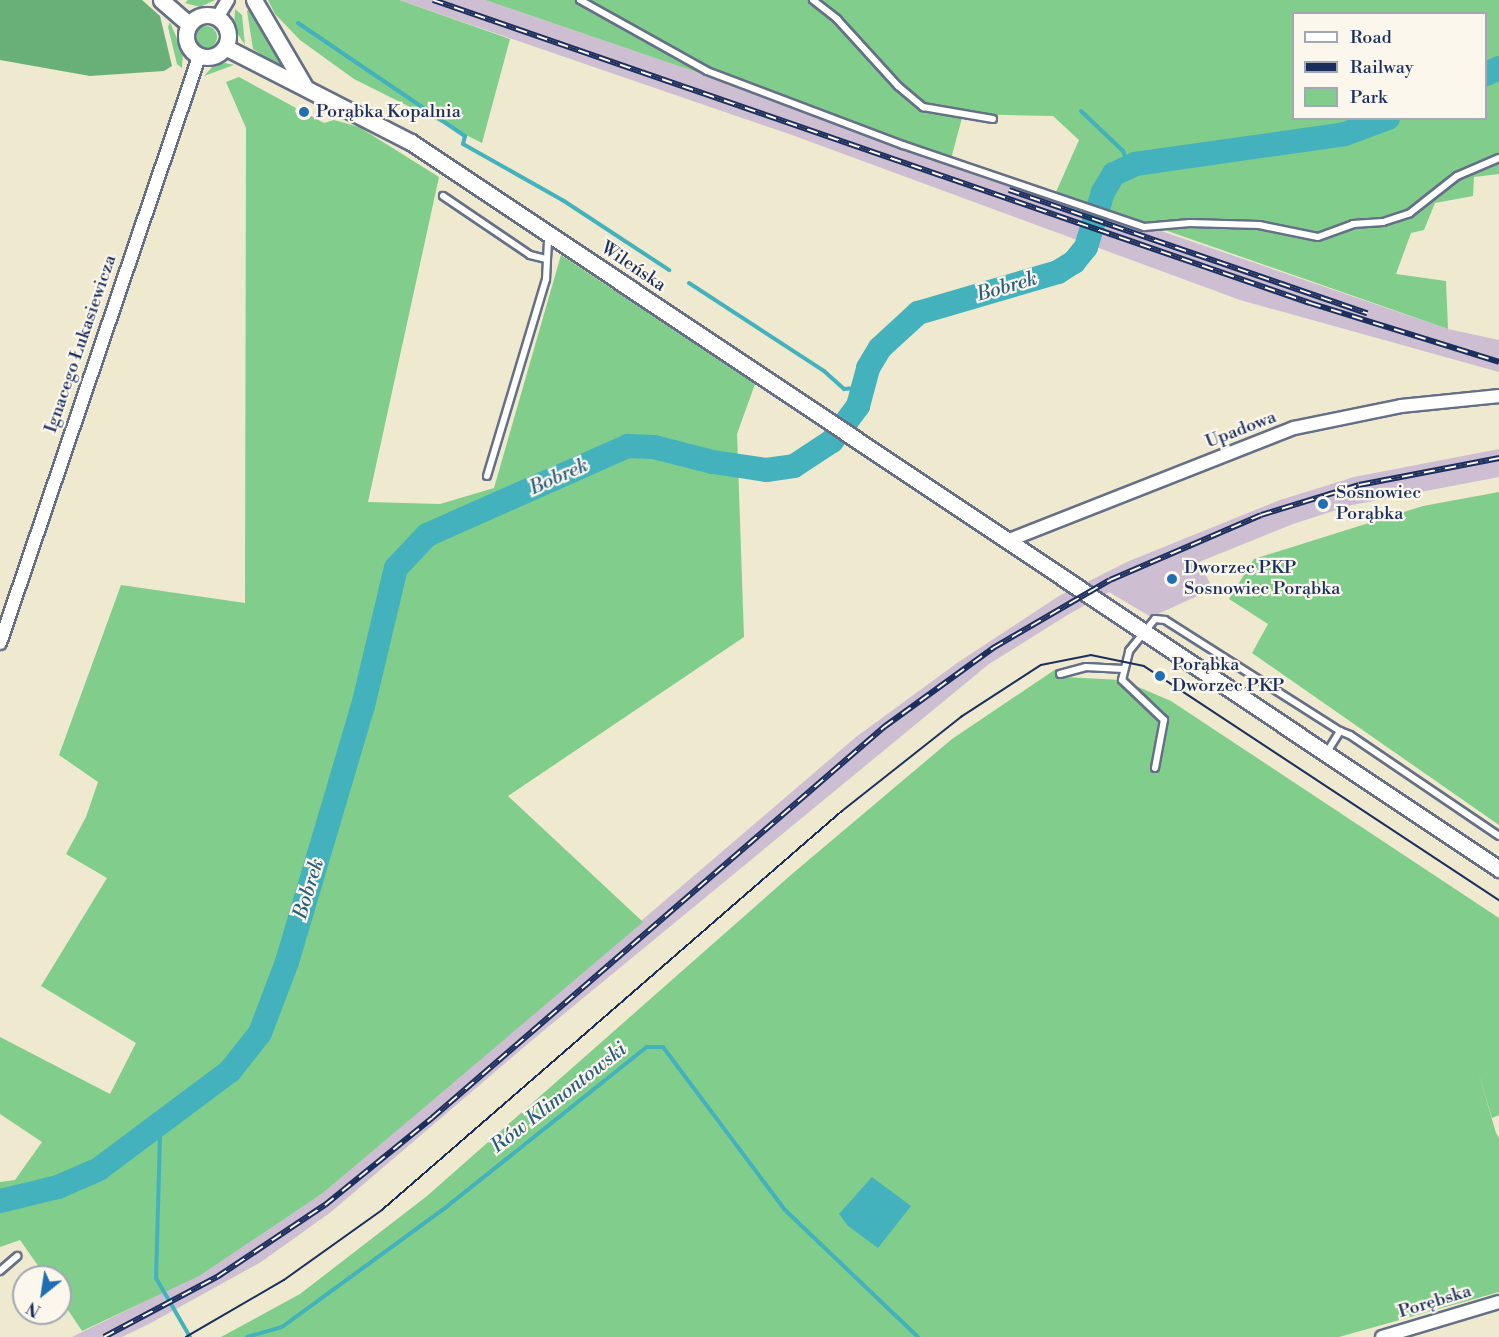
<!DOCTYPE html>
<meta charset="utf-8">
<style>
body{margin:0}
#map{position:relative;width:1499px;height:1337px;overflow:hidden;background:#efe9cf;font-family:"Libre Bodoni",serif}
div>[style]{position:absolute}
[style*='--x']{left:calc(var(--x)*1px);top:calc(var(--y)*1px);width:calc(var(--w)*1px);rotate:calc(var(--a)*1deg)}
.industrial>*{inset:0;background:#cebed2}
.green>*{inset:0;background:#80cd8c}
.round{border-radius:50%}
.forest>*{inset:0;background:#68b078}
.water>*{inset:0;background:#43b2bc}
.stream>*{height:4px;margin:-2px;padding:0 2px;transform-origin:2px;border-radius:2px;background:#43b2bc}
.river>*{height:24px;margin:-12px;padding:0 12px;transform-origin:12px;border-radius:12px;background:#43b2bc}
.roads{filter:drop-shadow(2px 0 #657086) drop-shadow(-2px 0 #657086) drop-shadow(0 2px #657086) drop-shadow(0 -2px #657086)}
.service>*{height:6px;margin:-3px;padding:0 3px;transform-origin:3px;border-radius:3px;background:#fff}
.minor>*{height:12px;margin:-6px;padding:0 6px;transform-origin:6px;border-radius:6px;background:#fff}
.tertiary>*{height:15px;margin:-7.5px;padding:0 7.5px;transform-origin:7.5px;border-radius:7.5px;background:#fff}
.tertiary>.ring{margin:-7.5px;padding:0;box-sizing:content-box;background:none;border:15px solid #fff;border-radius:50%}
.tram>*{height:1.5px;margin:-0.75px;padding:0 0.75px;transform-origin:0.75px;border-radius:0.75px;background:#1b2f5e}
.rail>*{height:6px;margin-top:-3px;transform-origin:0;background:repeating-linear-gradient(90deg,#fbf7ec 0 11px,#1b2f5e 0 22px);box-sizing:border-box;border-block:2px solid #1b2f5e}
.dots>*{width:16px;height:16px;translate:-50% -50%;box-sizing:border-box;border:3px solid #fbf7ec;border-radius:50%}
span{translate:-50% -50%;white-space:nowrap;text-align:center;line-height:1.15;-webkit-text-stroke:4.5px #fbf7ec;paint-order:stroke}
.poi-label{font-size:18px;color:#1b2f5e}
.left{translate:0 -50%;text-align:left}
.street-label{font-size:18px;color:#1b2f5e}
.water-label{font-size:20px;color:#295d7f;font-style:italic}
.legend{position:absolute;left:1292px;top:12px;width:195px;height:108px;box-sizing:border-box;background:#fbf7ec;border:2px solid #a1a7b3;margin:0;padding:8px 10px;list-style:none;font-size:18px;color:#1b2f5e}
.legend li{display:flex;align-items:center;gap:12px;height:30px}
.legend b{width:30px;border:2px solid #a1a7b3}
.north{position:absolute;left:12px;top:1265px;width:60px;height:60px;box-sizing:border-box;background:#fbf7ec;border:2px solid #a1a7b3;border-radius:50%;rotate:210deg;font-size:16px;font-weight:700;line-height:24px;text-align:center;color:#1b2f5e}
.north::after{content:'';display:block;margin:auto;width:21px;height:27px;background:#1f6fb2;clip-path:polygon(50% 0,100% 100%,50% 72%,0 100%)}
</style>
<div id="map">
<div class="industrial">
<i style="clip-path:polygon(399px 0,485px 0,1448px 329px,1499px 340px,1499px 372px,1240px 300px,792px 135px)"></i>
<i style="clip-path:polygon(1499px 449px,1499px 477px,1352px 505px,1293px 524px,1199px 562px,1213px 589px,1151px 617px,1109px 592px,1069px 614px,989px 664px,531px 1041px,331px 1212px,261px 1262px,149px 1324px,122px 1337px,72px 1337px,199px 1275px,323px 1193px,856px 737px,957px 663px,1059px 596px,1129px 561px,1280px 500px,1354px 477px)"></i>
</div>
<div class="green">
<i style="clip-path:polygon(188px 0,215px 0,200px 7px,185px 3px)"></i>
<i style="clip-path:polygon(268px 0,399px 0,510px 39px,482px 143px,354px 79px,300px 40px,275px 14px)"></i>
<i style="clip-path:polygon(evenodd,485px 0,1499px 0,1499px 174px,1474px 177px,1473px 196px,1435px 203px,1424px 230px,1411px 233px,1396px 274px,1446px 281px,1448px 329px,1056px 192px,1079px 140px,1053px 116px,963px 114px,951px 159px,485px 0,1294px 14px,1486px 14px,1486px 118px,1294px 118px,1294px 14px)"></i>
<i style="clip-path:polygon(252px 6px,288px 71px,253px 49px,247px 11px)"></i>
<i style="clip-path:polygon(235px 9px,242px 15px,245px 45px,234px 28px)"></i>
<i style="clip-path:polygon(170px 22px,183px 53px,182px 68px,177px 64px,168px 27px)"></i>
<i class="round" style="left:195px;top:26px;width:22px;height:22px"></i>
<i style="clip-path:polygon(225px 63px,234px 65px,204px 76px,215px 64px)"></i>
<i style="clip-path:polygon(239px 77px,296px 108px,295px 112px,308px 119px,311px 116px,324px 123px,334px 120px,359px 127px,439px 177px,368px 502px,440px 504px,494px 488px,561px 255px,755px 384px,737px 434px,744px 637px,508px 796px,643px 922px,323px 1193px,199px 1276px,82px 1331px,60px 1298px,60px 1277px,46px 1277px,20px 1240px,0 1247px,0 1182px,15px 1180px,42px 1142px,0 1114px,0 1037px,110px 1094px,136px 1043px,41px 986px,107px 878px,66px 854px,86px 817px,98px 782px,59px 755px,121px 585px,245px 603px,246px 128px,226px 82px)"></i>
<i style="clip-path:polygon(1499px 492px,1499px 825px,1252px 653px,1268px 624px,1229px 599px,1254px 559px,1423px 506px)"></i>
<i style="clip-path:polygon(1056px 669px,1063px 677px,1122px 680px,1171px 701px,1499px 918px,1499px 1115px,1492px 1118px,1477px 1068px,1496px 1133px,1499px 1138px,1499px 1292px,1339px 1337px,221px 1337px,300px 1294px,427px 1196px,792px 874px,952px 739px)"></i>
</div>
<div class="forest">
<i style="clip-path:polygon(0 0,142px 0,160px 16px,172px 66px,164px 71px,90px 76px,0 60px)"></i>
</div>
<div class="water">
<i style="clip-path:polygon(872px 1177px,911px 1206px,878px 1248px,848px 1226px,839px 1214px)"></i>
</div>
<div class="stream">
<i style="--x:298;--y:23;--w:202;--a:34.1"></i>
<i style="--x:465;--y:136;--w:8;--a:104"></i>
<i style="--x:463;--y:144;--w:116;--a:29.4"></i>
<i style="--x:564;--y:201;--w:126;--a:33.3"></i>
<i style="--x:1081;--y:111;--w:58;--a:43.6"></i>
<i style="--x:1123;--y:151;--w:17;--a:69"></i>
<i style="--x:689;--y:283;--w:161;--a:33.1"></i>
<i style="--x:824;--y:371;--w:27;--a:42"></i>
<i style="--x:844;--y:389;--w:21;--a:-5"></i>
<i style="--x:155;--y:1126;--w:11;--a:63"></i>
<i style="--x:160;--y:1136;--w:142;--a:91.6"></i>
<i style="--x:156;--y:1278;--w:68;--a:60"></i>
<i style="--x:247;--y:1337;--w:36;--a:-16"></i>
<i style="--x:282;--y:1327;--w:202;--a:-36.1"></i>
<i style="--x:445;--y:1208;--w:258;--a:-38.6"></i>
<i style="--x:647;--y:1047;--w:16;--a:0"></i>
<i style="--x:663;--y:1047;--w:202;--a:53.2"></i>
<i style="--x:784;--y:1209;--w:185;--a:43.7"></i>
</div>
<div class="river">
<i style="--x:1486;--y:74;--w:14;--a:-25"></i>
<i style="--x:0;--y:1201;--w:60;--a:-13.6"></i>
<i style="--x:58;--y:1187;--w:45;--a:-23.7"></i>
<i style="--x:99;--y:1169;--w:164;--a:-36.8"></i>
<i style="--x:230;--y:1071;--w:48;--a:-51.7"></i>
<i style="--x:260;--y:1033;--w:76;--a:-69.2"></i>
<i style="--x:287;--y:962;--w:267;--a:-73.5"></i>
<i style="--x:363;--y:706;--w:142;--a:-76.6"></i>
<i style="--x:396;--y:568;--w:45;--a:-46.8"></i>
<i style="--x:427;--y:535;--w:220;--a:-23.9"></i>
<i style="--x:628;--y:446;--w:26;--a:2"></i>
<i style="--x:654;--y:447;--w:61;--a:14.3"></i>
<i style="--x:713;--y:462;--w:54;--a:8.6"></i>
<i style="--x:766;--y:470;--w:28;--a:-8"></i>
<i style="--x:794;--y:466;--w:45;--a:-33.3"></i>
<i style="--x:832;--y:441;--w:44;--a:-53.4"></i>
<i style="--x:858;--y:406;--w:39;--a:-75"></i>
<i style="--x:868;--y:368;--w:23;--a:-59"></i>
<i style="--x:880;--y:348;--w:52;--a:-42.6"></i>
<i style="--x:918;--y:313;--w:146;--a:-16.3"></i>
<i style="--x:1058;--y:272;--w:19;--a:-32"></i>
<i style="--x:1074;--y:262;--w:19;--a:-51"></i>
<i style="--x:1086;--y:247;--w:58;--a:-72.8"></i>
<i style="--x:1103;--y:192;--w:21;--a:-59"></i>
<i style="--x:1114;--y:174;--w:23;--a:-25"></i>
<i style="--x:1135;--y:164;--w:212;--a:-8.1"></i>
<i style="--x:1345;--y:134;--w:46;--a:-20.4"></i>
</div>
<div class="roads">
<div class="service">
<i style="--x:580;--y:0;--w:145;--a:29.2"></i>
<i style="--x:707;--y:71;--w:210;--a:20.7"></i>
<i style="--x:903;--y:145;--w:255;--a:18.8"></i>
<i style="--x:1144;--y:227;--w:46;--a:-5"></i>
<i style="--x:1190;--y:223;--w:69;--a:1.7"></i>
<i style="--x:1259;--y:225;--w:60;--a:11.5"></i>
<i style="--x:1318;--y:237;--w:37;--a:-20"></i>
<i style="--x:1353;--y:224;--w:30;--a:-4"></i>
<i style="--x:1383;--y:222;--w:28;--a:-18"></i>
<i style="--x:1410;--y:213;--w:60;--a:-38.2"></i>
<i style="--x:1457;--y:176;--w:46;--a:-23.2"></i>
<i style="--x:813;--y:0;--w:31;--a:38"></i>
<i style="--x:837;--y:19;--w:91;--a:47.7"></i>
<i style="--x:898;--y:86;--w:33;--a:40"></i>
<i style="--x:923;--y:107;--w:71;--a:9.7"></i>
<i style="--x:443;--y:196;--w:105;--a:34.1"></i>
<i style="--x:530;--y:255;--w:16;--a:14"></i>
<i style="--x:487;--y:476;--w:206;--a:-73.3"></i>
<i style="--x:546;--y:279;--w:36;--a:-87"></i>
<i style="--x:548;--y:243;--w:7;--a:-56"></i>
<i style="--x:1060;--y:674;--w:27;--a:-15"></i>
<i style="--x:1086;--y:667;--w:37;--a:3"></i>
<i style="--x:1327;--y:752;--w:25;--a:-58"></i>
<i style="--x:1340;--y:731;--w:11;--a:22"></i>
<i style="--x:1350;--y:735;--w:180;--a:34.1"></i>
<i style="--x:1155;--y:768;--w:49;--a:-79.4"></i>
<i style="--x:1164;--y:720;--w:58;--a:-136.4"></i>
<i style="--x:1122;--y:680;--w:30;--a:-76"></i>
<i style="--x:1129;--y:651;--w:41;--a:-50.9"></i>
<i style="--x:1155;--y:619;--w:10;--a:6"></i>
<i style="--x:1165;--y:620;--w:207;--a:32.4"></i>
<i style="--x:0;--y:1271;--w:23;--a:-41"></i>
</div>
<div class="minor">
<i style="--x:217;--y:18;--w:21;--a:-59"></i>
<i style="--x:1007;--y:541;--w:308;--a:-21.5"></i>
<i style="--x:1294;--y:428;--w:109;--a:-11.6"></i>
<i style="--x:1401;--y:406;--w:99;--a:-5.8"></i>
<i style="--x:0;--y:643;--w:619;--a:-71.24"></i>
<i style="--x:1382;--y:1337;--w:122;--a:-16.7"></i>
</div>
<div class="tertiary">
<i style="--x:161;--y:0;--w:37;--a:41"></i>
<i style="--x:254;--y:0;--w:101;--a:59.6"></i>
<i class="ring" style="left:186px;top:15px;width:27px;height:27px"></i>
<i style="--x:225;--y:47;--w:209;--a:27.1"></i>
<i style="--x:411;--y:142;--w:1309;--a:33.75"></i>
</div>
</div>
<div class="tram">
<i style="--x:186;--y:1337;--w:113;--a:-30.2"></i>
<i style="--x:284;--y:1280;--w:120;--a:-35.5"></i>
<i style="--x:382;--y:1210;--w:609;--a:-40.94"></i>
<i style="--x:842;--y:811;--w:152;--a:-38.3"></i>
<i style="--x:961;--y:717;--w:95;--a:-33"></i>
<i style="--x:1041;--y:665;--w:51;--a:-11.3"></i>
<i style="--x:1091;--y:655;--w:54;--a:11.7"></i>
<i style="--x:1144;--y:666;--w:425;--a:33.4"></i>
</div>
<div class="rail">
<i style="--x:433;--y:0;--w:928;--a:19.06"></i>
<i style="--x:1310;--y:303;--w:198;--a:17.3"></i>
<i style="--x:1009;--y:190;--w:379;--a:19"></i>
<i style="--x:104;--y:1337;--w:128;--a:-28"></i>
<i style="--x:217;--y:1277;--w:130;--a:-33.7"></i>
<i style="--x:325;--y:1205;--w:138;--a:-39.1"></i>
<i style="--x:432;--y:1118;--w:598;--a:-40.86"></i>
<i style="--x:884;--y:727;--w:135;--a:-35.9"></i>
<i style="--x:993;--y:648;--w:135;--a:-30.2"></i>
<i style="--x:1110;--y:580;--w:164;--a:-23.3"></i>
<i style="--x:1261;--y:515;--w:102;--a:-17"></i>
<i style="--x:1359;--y:485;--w:143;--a:-10.9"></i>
</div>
<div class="dots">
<i style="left:304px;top:112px;background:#1f6fb2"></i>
<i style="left:1323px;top:504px;background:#1f6fb2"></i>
<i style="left:1172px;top:579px;background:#1f6fb2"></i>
<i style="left:1160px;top:676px;background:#1f6fb2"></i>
</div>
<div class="poi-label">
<span class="left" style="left:316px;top:112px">Porąbka Kopalnia</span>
<span class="left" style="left:1336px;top:504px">Sosnowiec<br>Porąbka</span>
<span class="left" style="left:1184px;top:579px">Dworzec PKP<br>Sosnowiec Porąbka</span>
<span class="left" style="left:1172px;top:676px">Porąbka<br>Dworzec PKP</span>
</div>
<div class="street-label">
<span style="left:633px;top:267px;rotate:34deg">Wileńska</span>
<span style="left:81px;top:344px;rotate:-71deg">Ignacego Łukasiewicza</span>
<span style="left:1241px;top:430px;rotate:-21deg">Upadowa</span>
<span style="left:1435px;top:1302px;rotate:-17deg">Porębska</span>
</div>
<div class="water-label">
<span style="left:1007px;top:287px;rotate:-16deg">Bobrek</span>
<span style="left:559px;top:477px;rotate:-24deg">Bobrek</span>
<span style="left:309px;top:889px;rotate:-73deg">Bobrek</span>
<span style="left:559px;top:1098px;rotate:-38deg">Rów Klimontowski</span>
</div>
<ul class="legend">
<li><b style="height:8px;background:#fff"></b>Road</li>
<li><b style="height:8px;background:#1b2f5e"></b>Railway</li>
<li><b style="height:16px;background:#80cd8c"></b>Park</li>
</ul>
<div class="north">N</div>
</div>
